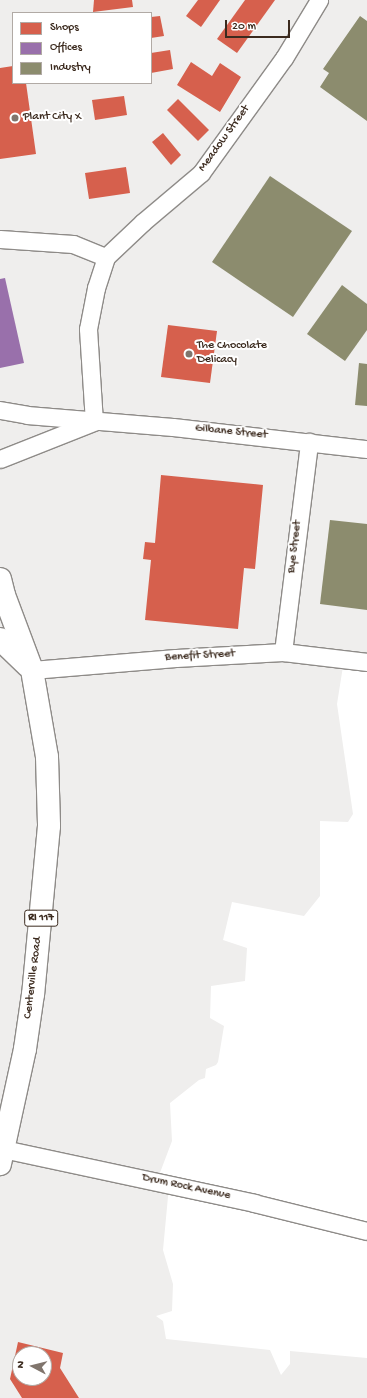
<!DOCTYPE html>
<style>
body{margin:0}
#map{position:relative;width:367px;height:1398px;overflow:hidden;background:#fff;font-family:"Gochi Hand",sans-serif}
div>[style]{position:absolute}
.built>*{inset:0;background:#efeeed}
.shops>*{inset:0;background:#d6604d}
.offices>*{inset:0;background:#9970ab}
.industry>*{inset:0;background:#8c8c6e}
.roads{filter:drop-shadow(1px 0 #8e8b88) drop-shadow(-1px 0 #8e8b88) drop-shadow(0 1px #8e8b88) drop-shadow(0 -1px #8e8b88)}
.street>*{height:17px;margin:-8.5px;padding:0 8.5px;transform-origin:8.5px;border-radius:8.5px;background:#fff}
.primary>*{height:22px;margin:-11px;padding:0 11px;transform-origin:11px;border-radius:11px;background:#fff}
.dots>*{width:11px;height:11px;translate:-50% -50%;box-sizing:border-box;border:2px solid #fff;border-radius:50%}
span{translate:-50% -50%;white-space:nowrap;text-align:center;line-height:1.15;-webkit-text-stroke:4px #fff;paint-order:stroke}
.shield-label span{padding:1px 3px;background:#fff;border:1px solid;border-radius:3px;-webkit-text-stroke-width:0}
.shield-label{font-size:11px;color:#3b2a1e;font-weight:700}
.poi-label{font-size:12px;color:#3b2a1e}
.left{translate:0 -50%;text-align:left}
.street-label{font-size:12px;color:#3b2a1e}
.legend{position:absolute;left:12px;top:12px;width:140px;height:72px;box-sizing:border-box;background:#fff;border:1px solid #b1aaa5;margin:0;padding:5px 7px;list-style:none;font-size:12px;color:#3b2a1e}
.legend li{display:flex;align-items:center;gap:8px;height:20px}
.legend b{width:20px;border:1px solid #b1aaa5}
.north{position:absolute;left:12px;top:1346px;width:40px;height:40px;box-sizing:border-box;background:#fff;border:1px solid #b1aaa5;border-radius:50%;rotate:277deg;font-size:11px;font-weight:700;line-height:16px;text-align:center;color:#3b2a1e}
.north::after{content:'';display:block;margin:auto;width:14px;height:18px;background:#80756d;clip-path:polygon(50% 0,100% 100%,50% 72%,0 100%)}
.scale{position:absolute;left:225px;top:20px;width:65px;height:18px;box-sizing:border-box;border:2px solid #3b2a1e;border-top:0;padding-left:5px;font-size:12px;line-height:14px;white-space:nowrap;color:#3b2a1e;-webkit-text-stroke:3px #fff;paint-order:stroke}
</style>
<div id="map">
<div class="built">
<div style="clip-path:polygon(evenodd,0 0,367px 0,367px 662px,344px 660px,337px 704px,353px 814px,348px 822px,320px 821px,320px 896px,304px 916px,232px 902px,223px 940px,247px 948px,245px 981px,211px 986px,210px 1018px,224px 1026px,218px 1062px,216px 1065px,206px 1069px,205px 1078px,199px 1080px,170px 1103px,172px 1141px,158px 1178px,169px 1186px,163px 1250px,173px 1284px,172px 1311px,156px 1316px,163px 1321px,166px 1339px,270px 1350px,281px 1375px,290px 1364px,290px 1351px,367px 1358px,367px 1398px,0 1398px,0 0,13px 13px,151px 13px,151px 83px,13px 83px,13px 13px,0 0,20px 1354px,44px 1354px,44px 1378px,20px 1378px,20px 1354px)"></div>
</div>
<div class="shops">
<div style="clip-path:polygon(94px 0,132px 0,133px 7px,93px 12px)"></div>
<div style="clip-path:polygon(198px 0,220px 0,201px 27px,186px 16px)"></div>
<div style="clip-path:polygon(245px 0,275px 0,237px 53px,217px 39px)"></div>
<div style="clip-path:polygon(160px 16px,164px 36px,151px 38px,151px 17px)"></div>
<div style="clip-path:polygon(170px 50px,173px 69px,151px 73px,151px 53px)"></div>
<div style="clip-path:polygon(191px 62px,212px 76px,220px 63px,241px 77px,220px 112px,177px 85px)"></div>
<div style="clip-path:polygon(13px 66px,13px 83px,26px 83px,36px 154px,0 159px,0 68px)"></div>
<div style="clip-path:polygon(124px 96px,127px 115px,95px 120px,92px 100px)"></div>
<div style="clip-path:polygon(178px 99px,209px 130px,198px 141px,167px 110px)"></div>
<div style="clip-path:polygon(163px 133px,181px 155px,171px 165px,152px 142px)"></div>
<div style="clip-path:polygon(126px 167px,130px 193px,89px 199px,85px 173px)"></div>
<div style="clip-path:polygon(168px 325px,217px 331px,210px 383px,161px 377px)"></div>
<div style="clip-path:polygon(161px 475px,263px 485px,255px 569px,244px 568px,238px 629px,145px 620px,151px 560px,143px 559px,145px 542px,155px 543px)"></div>
<div style="clip-path:polygon(evenodd,18px 1342px,63px 1353px,60px 1368px,79px 1398px,22px 1398px,10px 1379px,18px 1342px,20px 1354px,44px 1354px,44px 1378px,20px 1378px,20px 1354px)"></div>
</div>
<div class="offices">
<div style="clip-path:polygon(5px 278px,24px 363px,0 368px,0 279px)"></div>
</div>
<div class="industry">
<div style="clip-path:polygon(360px 16px,367px 21px,367px 121px,320px 87px,329px 73px,323px 69px)"></div>
<div style="clip-path:polygon(270px 176px,352px 231px,293px 317px,212px 262px)"></div>
<div style="clip-path:polygon(342px 285px,367px 304px,367px 330px,345px 361px,307px 334px)"></div>
<div style="clip-path:polygon(359px 363px,367px 364px,367px 406px,355px 405px)"></div>
<div style="clip-path:polygon(330px 520px,367px 524px,367px 610px,320px 604px)"></div>
</div>
<div class="roads">
<div class="street">
<div style="left:0;top:239px;width:73px;rotate:3.9deg"></div>
<div style="left:73px;top:244px;width:35px;rotate:22deg"></div>
<div style="left:0;top:410px;width:27px;rotate:10deg"></div>
<div style="left:27px;top:415px;width:146px;rotate:4.7deg"></div>
<div style="left:173px;top:427px;width:195px;rotate:6.5deg"></div>
<div style="left:94px;top:422px;width:93px;rotate:-93.7deg"></div>
<div style="left:88px;top:329px;width:42px;rotate:-79deg"></div>
<div style="left:96px;top:288px;width:33px;rotate:-72deg"></div>
<div style="left:106px;top:257px;width:51px;rotate:-43.4deg"></div>
<div style="left:143px;top:222px;width:76px;rotate:-40.2deg"></div>
<div style="left:201px;top:173px;width:142px;rotate:-54.2deg"></div>
<div style="left:284px;top:58px;width:68px;rotate:-58.9deg"></div>
<div style="left:0;top:459px;width:98px;rotate:-21.6deg"></div>
<div style="left:283px;top:652px;width:212px;rotate:-82.9deg"></div>
<div style="left:32px;top:670px;width:144px;rotate:-4.8deg"></div>
<div style="left:176px;top:658px;width:107px;rotate:-3.2deg"></div>
<div style="left:283px;top:652px;width:85px;rotate:6.8deg"></div>
<div style="left:3px;top:1149px;width:257px;rotate:12.1deg"></div>
<div style="left:254px;top:1203px;width:116px;rotate:13.9deg"></div>
</div>
<div class="primary">
<div style="left:0;top:579px;width:16px;rotate:76deg"></div>
<div style="left:4px;top:595px;width:80px;rotate:69.5deg"></div>
<div style="left:32px;top:670px;width:88px;rotate:80.2deg"></div>
<div style="left:47px;top:757px;width:69px;rotate:88.3deg"></div>
<div style="left:49px;top:826px;width:169px;rotate:95.4deg"></div>
<div style="left:33px;top:994px;width:56px;rotate:98.3deg"></div>
<div style="left:25px;top:1049px;width:118px;rotate:102.3deg"></div>
<div style="left:0;top:639px;width:39px;rotate:44deg"></div>
</div>
</div>
<div class="dots">
<div style="left:15px;top:118px;background:#80756d"></div>
<div style="left:189px;top:354px;background:#80756d"></div>
</div>
<div class="shield-label">
<span style="left:41px;top:918px">RI 117</span>
</div>
<div class="poi-label">
<span class="left" style="left:23px;top:118px">Plant City X</span>
<span class="left" style="left:197px;top:354px">The Chocolate<br>Delicacy</span>
</div>
<div class="street-label">
<span style="left:225px;top:139px;rotate:-54deg">Meadow Street</span>
<span style="left:231px;top:433px;rotate:6deg">Gilbane Street</span>
<span style="left:296px;top:547px;rotate:-83deg">Bye Street</span>
<span style="left:200px;top:657px;rotate:-3deg">Benefit Street</span>
<span style="left:34px;top:978px;rotate:-83deg">Centerville Road</span>
<span style="left:186px;top:1188px;rotate:12deg">Drum Rock Avenue</span>
</div>
<ul class="legend">
<li><b style="height:11px;background:#d6604d"></b>Shops</li>
<li><b style="height:11px;background:#9970ab"></b>Offices</li>
<li><b style="height:11px;background:#8c8c6e"></b>Industry</li>
</ul>
<div class="north">N</div>
<div class="scale">20 m</div>
</div>
